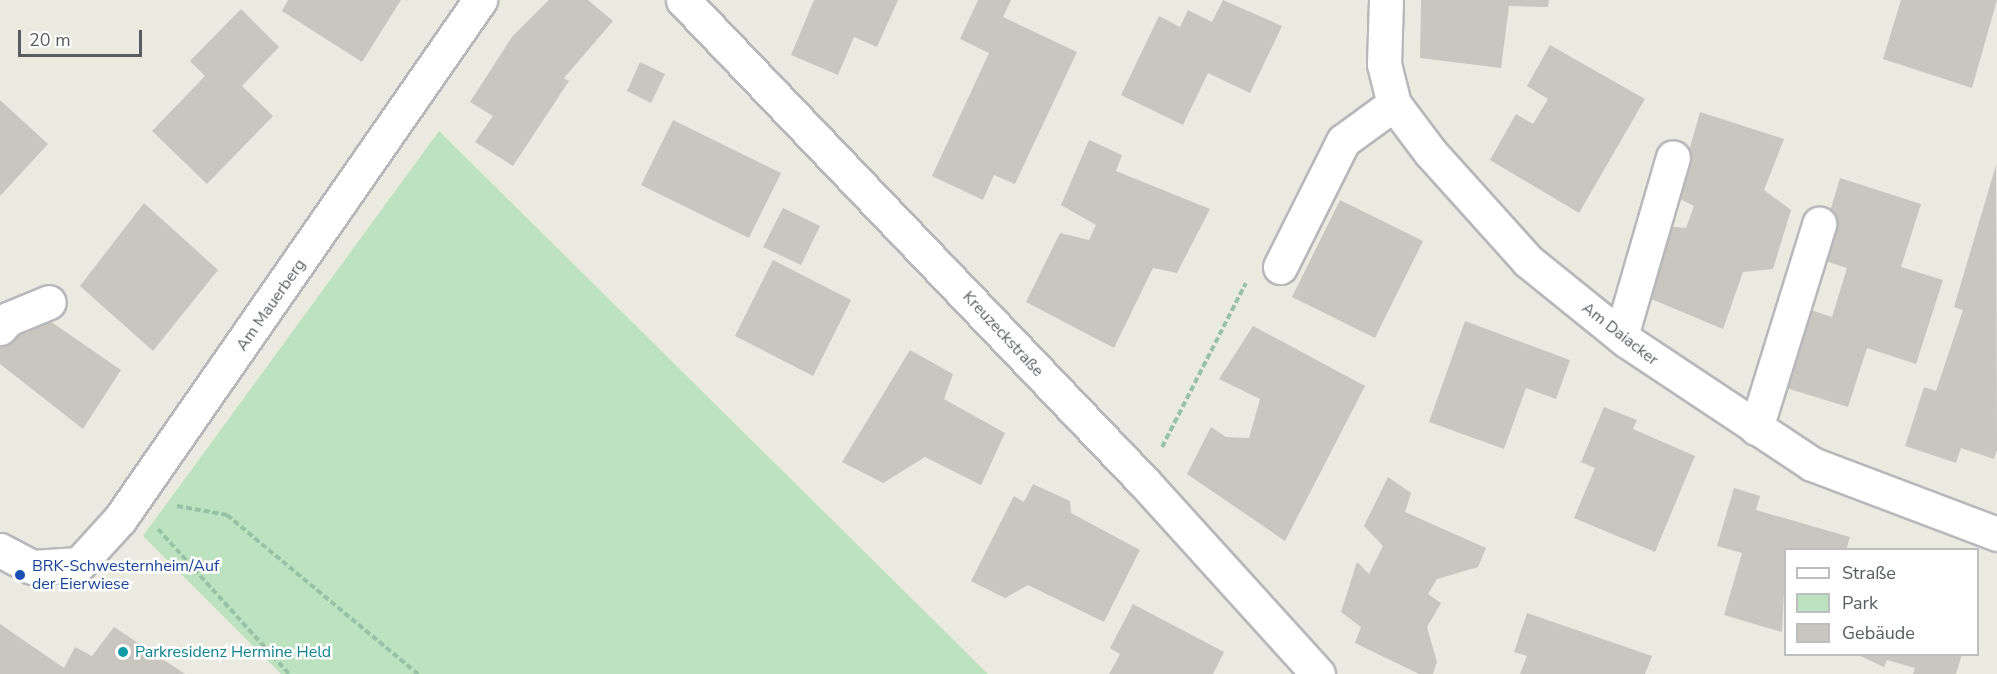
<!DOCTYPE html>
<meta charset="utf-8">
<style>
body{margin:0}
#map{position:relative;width:1997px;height:674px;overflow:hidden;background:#ebeae0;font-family:"Nunito Sans",sans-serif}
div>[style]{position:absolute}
.green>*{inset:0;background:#bde2c0}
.building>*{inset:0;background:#c8c6bf}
.path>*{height:4px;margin-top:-2px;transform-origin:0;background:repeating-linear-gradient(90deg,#97c2a7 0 6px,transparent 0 9px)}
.roads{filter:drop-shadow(2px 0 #b6b8bc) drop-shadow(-2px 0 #b6b8bc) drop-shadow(0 2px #b6b8bc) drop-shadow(0 -2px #b6b8bc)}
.minor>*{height:33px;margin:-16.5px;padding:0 16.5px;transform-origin:16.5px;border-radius:16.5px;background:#fff}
.dots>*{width:16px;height:16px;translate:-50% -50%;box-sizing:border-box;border:3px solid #fff;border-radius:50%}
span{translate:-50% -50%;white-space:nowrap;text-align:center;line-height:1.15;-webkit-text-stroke:5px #fff;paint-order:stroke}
.street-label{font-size:16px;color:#595c60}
.transit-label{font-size:16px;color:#164399}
.left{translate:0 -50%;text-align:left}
.culture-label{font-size:16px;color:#0d838f}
.legend{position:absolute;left:1784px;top:548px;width:195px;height:108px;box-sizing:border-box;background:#fff;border:2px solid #bdbebf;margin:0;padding:8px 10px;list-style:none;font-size:18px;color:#595c60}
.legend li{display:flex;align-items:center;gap:12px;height:30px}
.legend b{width:30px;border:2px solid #bdbebf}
.scale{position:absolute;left:18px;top:30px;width:124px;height:27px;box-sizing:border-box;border:3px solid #595c60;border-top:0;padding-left:8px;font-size:18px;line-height:21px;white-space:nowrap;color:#595c60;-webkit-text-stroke:4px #fff;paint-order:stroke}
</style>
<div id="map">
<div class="green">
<div style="clip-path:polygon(439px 131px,988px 674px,281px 674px,143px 536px)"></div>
</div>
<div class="building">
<div style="clip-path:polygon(288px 0,401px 0,362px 62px,282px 11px)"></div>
<div style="clip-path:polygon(549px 0,588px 0,613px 21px,564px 78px,569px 81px,513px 166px,475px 142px,493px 116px,470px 102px,512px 37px)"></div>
<div style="clip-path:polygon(814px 0,898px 0,877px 47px,854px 37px,838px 75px,791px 55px)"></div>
<div style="clip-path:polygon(978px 0,1011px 0,1003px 17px,1077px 52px,1015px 184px,994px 175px,983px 200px,932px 176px,989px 53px,960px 39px)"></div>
<div style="clip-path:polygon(1223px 0,1282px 26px,1250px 93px,1208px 73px,1183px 125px,1121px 95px,1159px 16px,1180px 27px,1188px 10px,1212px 22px)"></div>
<div style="clip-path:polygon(1421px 0,1549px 0,1548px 7px,1509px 6px,1501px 68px,1420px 58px)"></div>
<div style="clip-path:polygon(1901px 0,1997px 0,1972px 88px,1883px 59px)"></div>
<div style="clip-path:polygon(241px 9px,279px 47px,242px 86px,273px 116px,207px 184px,152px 131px,205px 76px,190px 61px)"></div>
<div style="clip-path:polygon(1550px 45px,1645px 99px,1579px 213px,1490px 160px,1516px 114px,1533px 124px,1548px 99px,1527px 86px)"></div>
<div style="clip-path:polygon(640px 62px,665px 74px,651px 103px,627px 91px)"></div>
<div style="clip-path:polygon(0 100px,48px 144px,0 196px)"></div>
<div style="clip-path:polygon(1700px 112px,1784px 139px,1764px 190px,1791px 210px,1773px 269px,1743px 272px,1723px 329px,1644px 296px,1665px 226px,1686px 228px,1694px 206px,1676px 197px)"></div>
<div style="clip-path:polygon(673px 120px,781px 173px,749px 238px,641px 185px)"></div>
<div style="clip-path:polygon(1089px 140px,1122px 155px,1116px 171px,1210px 209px,1177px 273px,1153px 268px,1114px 348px,1026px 302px,1060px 233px,1089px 240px,1096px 225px,1061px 205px)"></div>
<div style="clip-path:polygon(1996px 165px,1997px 450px,1994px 459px,1961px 448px,1956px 463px,1905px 446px,1924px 387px,1936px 391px,1963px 310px,1954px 307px)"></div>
<div style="clip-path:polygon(1840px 178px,1921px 204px,1901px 267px,1943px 280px,1916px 364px,1867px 348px,1848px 407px,1783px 387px,1808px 309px,1832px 317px,1847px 268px,1816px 258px)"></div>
<div style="clip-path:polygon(1340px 200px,1423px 241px,1375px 338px,1292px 297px)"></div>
<div style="clip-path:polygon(144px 203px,218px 270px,153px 351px,80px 286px)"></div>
<div style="clip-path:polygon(783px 208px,820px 226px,801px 265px,763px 247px)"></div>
<div style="clip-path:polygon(773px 260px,851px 300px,813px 376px,735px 336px)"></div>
<div style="clip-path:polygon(44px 317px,121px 370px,83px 429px,0 364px,0 336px,11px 322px,28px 333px)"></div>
<div style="clip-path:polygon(1465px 321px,1570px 360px,1556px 399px,1526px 388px,1504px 449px,1429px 422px)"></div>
<div style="clip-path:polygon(1253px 326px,1365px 386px,1285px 541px,1187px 474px,1211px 427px,1226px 437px,1249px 438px,1260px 399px,1219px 379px)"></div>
<div style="clip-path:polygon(910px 350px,953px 374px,944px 399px,1005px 433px,981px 485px,925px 457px,883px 483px,842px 462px)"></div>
<div style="clip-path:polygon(1604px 407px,1637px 420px,1633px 429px,1695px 456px,1655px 552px,1574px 518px,1595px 468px,1581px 462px)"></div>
<div style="clip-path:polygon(1388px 477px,1411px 493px,1405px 512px,1486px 548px,1478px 567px,1437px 579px,1428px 594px,1441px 603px,1427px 627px,1437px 662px,1433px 674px,1419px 674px,1355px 643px,1361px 627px,1341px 612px,1357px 562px,1369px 574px,1383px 546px,1364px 526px)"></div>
<div style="clip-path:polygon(1033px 484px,1070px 501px,1071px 513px,1140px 550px,1104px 622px,1028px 585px,1005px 598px,971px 581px,1014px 496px,1024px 502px)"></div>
<div style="clip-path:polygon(1734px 488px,1760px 496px,1756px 510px,1850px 537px,1846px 550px,1786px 550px,1782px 632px,1724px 615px,1742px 553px,1717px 546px)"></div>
<div style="clip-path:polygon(1133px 604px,1224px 652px,1213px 674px,1109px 674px,1120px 654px,1110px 648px)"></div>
<div style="clip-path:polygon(1527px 613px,1652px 656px,1645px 674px,1520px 674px,1527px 656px,1514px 652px)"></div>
<div style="clip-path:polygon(0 624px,64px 668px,75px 647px,92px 656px,114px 627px,185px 674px,0 674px)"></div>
<div style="clip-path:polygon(1856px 654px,1962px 654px,1956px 674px,1913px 674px,1915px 668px,1887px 660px,1884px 667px)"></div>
</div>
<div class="path">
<div style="left:1162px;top:447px;width:184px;rotate:-62.9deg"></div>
<div style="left:177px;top:506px;width:51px;rotate:10.2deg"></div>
<div style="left:227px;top:515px;width:249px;rotate:39.8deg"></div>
<div style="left:158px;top:529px;width:195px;rotate:47.9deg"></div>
</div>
<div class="roads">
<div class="minor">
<div style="left:683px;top:0;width:667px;rotate:46.28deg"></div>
<div style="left:1144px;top:482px;width:259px;rotate:47.8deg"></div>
<div style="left:1386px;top:0;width:64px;rotate:91.8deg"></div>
<div style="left:1384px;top:64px;width:41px;rotate:76deg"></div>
<div style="left:1394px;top:104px;width:60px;rotate:53.1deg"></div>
<div style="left:1430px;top:152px;width:147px;rotate:48deg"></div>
<div style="left:1528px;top:261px;width:127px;rotate:38.9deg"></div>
<div style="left:1627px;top:341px;width:222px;rotate:33.6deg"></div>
<div style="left:1812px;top:464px;width:198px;rotate:20.7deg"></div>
<div style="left:1280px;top:267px;width:141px;rotate:-63.4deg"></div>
<div style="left:1343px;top:141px;width:63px;rotate:-36deg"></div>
<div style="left:0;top:328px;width:12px;rotate:-48deg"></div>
<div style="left:8px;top:319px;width:44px;rotate:-22.5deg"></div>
<div style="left:1621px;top:336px;width:186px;rotate:-73.8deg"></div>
<div style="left:1756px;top:428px;width:214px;rotate:-72.8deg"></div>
<div style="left:0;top:550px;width:36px;rotate:28deg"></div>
<div style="left:32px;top:567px;width:47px;rotate:-3.7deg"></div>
<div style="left:79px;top:564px;width:61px;rotate:-47.7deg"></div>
<div style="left:120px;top:519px;width:632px;rotate:-55.25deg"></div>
</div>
</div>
<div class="dots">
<div style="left:20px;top:575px;background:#1a4fb4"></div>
<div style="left:123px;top:652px;background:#0f9aa8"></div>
</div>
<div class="street-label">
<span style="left:271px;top:305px;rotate:-55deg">Am Mauerberg</span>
<span style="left:1003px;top:334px;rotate:47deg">Kreuzeckstraße</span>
<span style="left:1620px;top:334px;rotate:38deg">Am Daiacker</span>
</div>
<div class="transit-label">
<span class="left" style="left:32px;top:575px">BRK-Schwesternheim/Auf<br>der Eierwiese</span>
</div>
<div class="culture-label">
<span class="left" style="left:135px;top:652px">Parkresidenz Hermine Held</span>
</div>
<ul class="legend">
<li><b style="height:8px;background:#fff"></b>Straße</li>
<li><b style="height:16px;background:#bde2c0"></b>Park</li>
<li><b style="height:16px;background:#c8c6bf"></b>Gebäude</li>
</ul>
<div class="scale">20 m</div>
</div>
